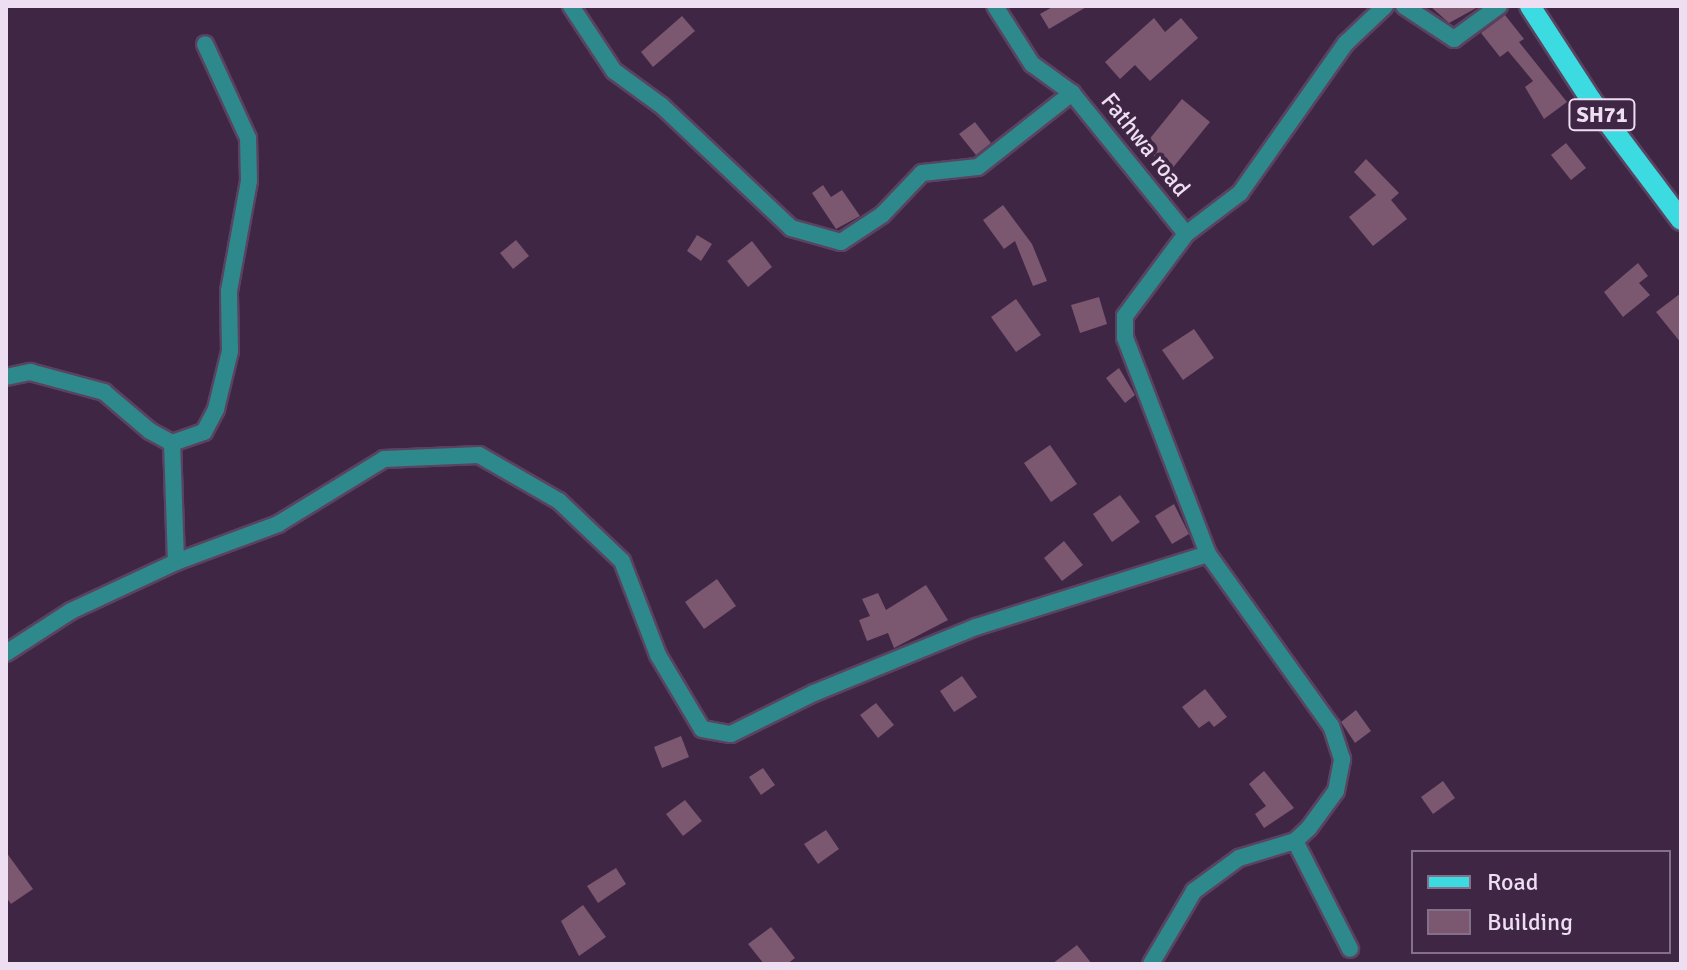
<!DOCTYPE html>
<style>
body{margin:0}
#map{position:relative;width:1687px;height:970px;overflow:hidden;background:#3e2644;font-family:Signika,sans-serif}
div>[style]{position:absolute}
.building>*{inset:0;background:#7c5770}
.roads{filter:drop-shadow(2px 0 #5a4360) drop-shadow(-2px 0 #5a4360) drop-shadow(0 2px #5a4360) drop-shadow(0 -2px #5a4360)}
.street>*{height:16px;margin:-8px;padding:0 8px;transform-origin:8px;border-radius:8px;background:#2e898d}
.primary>*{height:20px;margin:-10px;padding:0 10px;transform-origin:10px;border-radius:10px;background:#3bdbe1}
span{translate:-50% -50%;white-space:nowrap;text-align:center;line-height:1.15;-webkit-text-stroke:8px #3e2644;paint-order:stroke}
.shield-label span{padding:2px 6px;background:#3e2644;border:2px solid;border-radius:6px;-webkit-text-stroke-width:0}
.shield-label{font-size:22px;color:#eddef1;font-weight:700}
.street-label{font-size:24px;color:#eddef1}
.frame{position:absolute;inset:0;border:8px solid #eddef1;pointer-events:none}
.legend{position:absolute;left:1411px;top:850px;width:260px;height:104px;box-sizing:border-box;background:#3e2644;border:2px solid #847089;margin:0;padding:10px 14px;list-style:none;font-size:24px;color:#eddef1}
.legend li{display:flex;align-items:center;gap:16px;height:40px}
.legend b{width:40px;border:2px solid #847089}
</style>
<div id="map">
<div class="building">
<div style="clip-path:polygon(1054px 6px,1088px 6px,1049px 29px,1040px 14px)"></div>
<div style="clip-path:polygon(1430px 6px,1480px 6px,1449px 23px)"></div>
<div style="clip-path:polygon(1505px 15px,1524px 39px,1519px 42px,1567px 102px,1544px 119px,1525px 87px,1533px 81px,1508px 51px,1500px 57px,1481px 33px)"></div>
<div style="clip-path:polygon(682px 16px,695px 31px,653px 67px,641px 52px)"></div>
<div style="clip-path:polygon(1154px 18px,1165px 32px,1181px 18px,1198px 38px,1150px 81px,1135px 65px,1120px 79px,1105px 62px)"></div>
<div style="clip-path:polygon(1182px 99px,1210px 122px,1171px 170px,1143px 147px)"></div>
<div style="clip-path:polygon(975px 122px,991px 143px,976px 155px,959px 134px)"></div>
<div style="clip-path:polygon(1566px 143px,1586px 168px,1571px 180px,1551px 155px)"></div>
<div style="clip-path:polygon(1366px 159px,1399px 193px,1391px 200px,1407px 219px,1373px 246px,1349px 217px,1376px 195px,1354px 172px)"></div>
<div style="clip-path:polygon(823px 185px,831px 197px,842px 190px,860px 216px,836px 229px,812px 193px)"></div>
<div style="clip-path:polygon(1003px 205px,1032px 244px,1047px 281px,1033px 286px,1015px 241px,1004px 249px,983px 220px)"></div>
<div style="clip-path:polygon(697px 235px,712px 244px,701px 261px,687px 251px)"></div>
<div style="clip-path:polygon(516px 240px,529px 256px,513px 269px,500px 253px)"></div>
<div style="clip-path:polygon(752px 241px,772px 267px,748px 287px,727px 261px)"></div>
<div style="clip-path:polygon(1638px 263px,1648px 276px,1639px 283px,1650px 295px,1623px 317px,1604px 292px)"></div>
<div style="clip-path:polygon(1681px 293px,1681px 343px,1656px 312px)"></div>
<div style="clip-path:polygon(1099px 297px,1107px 324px,1080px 333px,1071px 305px)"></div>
<div style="clip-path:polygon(1016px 299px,1041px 335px,1016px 352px,991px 317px)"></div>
<div style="clip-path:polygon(1194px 329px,1214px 358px,1183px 380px,1162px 350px)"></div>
<div style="clip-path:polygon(1119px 368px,1135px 395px,1125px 403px,1106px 378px)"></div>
<div style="clip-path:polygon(1050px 445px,1077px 484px,1051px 502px,1024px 463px)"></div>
<div style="clip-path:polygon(1120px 495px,1140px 522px,1112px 542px,1093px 514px)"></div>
<div style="clip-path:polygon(1174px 504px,1189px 534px,1172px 544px,1155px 516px)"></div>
<div style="clip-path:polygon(1064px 541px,1083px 565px,1062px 581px,1044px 558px)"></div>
<div style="clip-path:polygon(717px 579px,736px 606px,704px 629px,685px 602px)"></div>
<div style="clip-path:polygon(926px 585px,948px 620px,894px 648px,888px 633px,867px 641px,859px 620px,870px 616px,862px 599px,878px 593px,886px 610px)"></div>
<div style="clip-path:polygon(962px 676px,977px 697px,954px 712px,940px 691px)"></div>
<div style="clip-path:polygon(1205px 689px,1227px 717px,1214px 727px,1209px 721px,1199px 728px,1182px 707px)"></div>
<div style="clip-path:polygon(876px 703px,894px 725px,878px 738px,860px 715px)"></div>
<div style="clip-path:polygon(1356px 710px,1371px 731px,1355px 743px,1341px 722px)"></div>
<div style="clip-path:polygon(681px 736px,689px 757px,662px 768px,654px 747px)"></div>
<div style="clip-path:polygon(763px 768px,775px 785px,761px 795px,749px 777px)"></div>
<div style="clip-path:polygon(1264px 771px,1294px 808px,1264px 828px,1255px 814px,1266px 806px,1249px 784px)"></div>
<div style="clip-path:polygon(1443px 781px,1455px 798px,1433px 814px,1421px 797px)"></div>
<div style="clip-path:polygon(685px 800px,702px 821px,683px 836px,666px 814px)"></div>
<div style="clip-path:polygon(826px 830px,839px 849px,818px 864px,804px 844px)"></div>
<div style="clip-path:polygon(6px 852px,33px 889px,11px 904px,6px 897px)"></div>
<div style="clip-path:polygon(616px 868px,626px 884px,598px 903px,587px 886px)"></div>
<div style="clip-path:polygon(583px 905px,606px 937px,579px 956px,561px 921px)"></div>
<div style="clip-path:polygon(771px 927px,795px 958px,787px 964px,764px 964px,748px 944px)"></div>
<div style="clip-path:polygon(1077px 945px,1092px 964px,1052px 964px)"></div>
</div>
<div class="roads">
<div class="street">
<div style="left:571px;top:6px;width:78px;rotate:56.5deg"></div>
<div style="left:614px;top:71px;width:59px;rotate:36.1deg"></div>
<div style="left:662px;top:106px;width:178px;rotate:43.4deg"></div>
<div style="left:791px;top:228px;width:52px;rotate:15.6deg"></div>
<div style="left:841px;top:242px;width:49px;rotate:-33.4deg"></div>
<div style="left:882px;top:215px;width:58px;rotate:-46.4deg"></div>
<div style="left:922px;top:173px;width:56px;rotate:-6.1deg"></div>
<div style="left:978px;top:167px;width:120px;rotate:-38.2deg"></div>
<div style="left:1072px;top:93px;width:181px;rotate:51deg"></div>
<div style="left:1186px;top:234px;width:68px;rotate:-37.2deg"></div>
<div style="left:1240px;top:193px;width:184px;rotate:-54.8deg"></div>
<div style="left:1346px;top:43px;width:54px;rotate:-43.5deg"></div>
<div style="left:995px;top:6px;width:69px;rotate:57.5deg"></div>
<div style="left:1032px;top:64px;width:49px;rotate:35.9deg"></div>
<div style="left:1404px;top:6px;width:60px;rotate:33.4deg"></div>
<div style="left:1454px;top:39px;width:56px;rotate:-36.3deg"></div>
<div style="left:6px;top:377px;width:25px;rotate:-12deg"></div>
<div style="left:30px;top:372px;width:77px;rotate:15.1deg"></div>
<div style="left:104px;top:392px;width:60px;rotate:40.3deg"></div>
<div style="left:150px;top:431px;width:25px;rotate:29deg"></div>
<div style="left:172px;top:443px;width:34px;rotate:-19deg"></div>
<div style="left:204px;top:432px;width:26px;rotate:-62deg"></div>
<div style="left:216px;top:409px;width:60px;rotate:-76.4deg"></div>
<div style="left:230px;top:351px;width:60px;rotate:-91deg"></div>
<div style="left:229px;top:291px;width:112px;rotate:-79.7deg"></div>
<div style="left:249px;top:181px;width:43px;rotate:-91.3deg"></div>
<div style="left:248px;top:138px;width:103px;rotate:-114.6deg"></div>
<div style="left:176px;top:562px;width:109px;rotate:-20.4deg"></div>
<div style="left:278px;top:524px;width:124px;rotate:-31.5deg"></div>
<div style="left:384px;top:459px;width:95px;rotate:-2.4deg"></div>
<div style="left:479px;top:455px;width:92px;rotate:29.9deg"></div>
<div style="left:559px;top:501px;width:87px;rotate:43.6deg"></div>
<div style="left:622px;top:561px;width:101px;rotate:69deg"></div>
<div style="left:658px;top:655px;width:86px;rotate:59.3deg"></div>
<div style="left:702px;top:729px;width:29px;rotate:10deg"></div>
<div style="left:731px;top:734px;width:93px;rotate:-26.3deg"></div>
<div style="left:814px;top:693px;width:175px;rotate:-22.2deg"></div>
<div style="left:976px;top:627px;width:243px;rotate:-17.5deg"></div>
<div style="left:6px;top:653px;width:77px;rotate:-32.9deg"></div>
<div style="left:71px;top:611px;width:116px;rotate:-25deg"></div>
<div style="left:176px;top:562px;width:119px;rotate:-91.9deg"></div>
<div style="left:1295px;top:841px;width:121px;rotate:63deg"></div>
<div style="left:1151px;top:964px;width:85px;rotate:-59.5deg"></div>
<div style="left:1194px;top:891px;width:56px;rotate:-36.3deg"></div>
<div style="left:1239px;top:858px;width:59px;rotate:-16.9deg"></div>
<div style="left:1295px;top:841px;width:19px;rotate:-43deg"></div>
<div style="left:1309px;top:828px;width:46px;rotate:-53.9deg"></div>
<div style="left:1336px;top:791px;width:33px;rotate:-79deg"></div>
<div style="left:1342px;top:759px;width:35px;rotate:-108deg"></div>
<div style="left:1331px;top:726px;width:211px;rotate:-125.6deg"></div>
<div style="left:1208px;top:554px;width:231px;rotate:-111deg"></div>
<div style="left:1125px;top:338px;width:22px;rotate:-90deg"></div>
<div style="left:1125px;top:316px;width:102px;rotate:-53.4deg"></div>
</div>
<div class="primary">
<div style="left:1530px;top:6px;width:112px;rotate:57deg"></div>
<div style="left:1591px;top:100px;width:150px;rotate:53.1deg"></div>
</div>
</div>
<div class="shield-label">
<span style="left:1602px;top:115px">SH71</span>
</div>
<div class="street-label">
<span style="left:1145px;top:145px;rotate:51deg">Fathwa road</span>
</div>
<div class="frame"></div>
<ul class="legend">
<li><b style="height:10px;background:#3bdbe1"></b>Road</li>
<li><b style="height:22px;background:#7c5770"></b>Building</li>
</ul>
</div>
